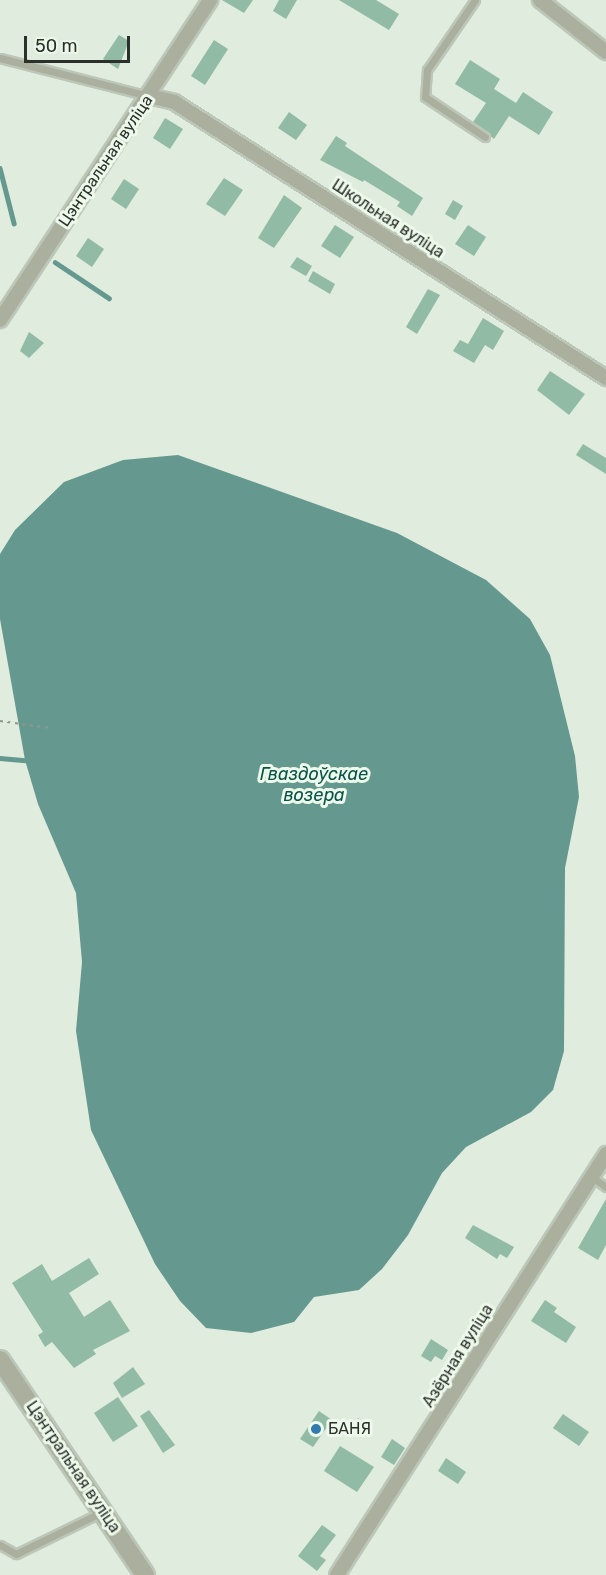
<!DOCTYPE html>
<meta charset="utf-8">
<style>
body{margin:0}
#map{position:relative;width:606px;height:1575px;overflow:hidden;background:#e0ecdd;font-family:Rubik,sans-serif}
div>[style]{position:absolute}
.water>*{inset:0;background:#65988e}
.stream>*{height:4.5px;margin:-2.25px;padding:0 2.25px;transform-origin:2.25px;border-radius:2.25px;background:#65988e}
.building>*{inset:0;background:#91bba4}
.path>*{height:2px;margin-top:-1px;transform-origin:0;background:repeating-linear-gradient(90deg,#8e978c 0 3px,transparent 0 7.5px)}
.roads{filter:drop-shadow(2px 0 #bcc6b9) drop-shadow(-2px 0 #bcc6b9) drop-shadow(0 2px #bcc6b9) drop-shadow(0 -2px #bcc6b9)}
.service>*{height:7px;margin:-3.5px;padding:0 3.5px;transform-origin:3.5px;border-radius:3.5px;background:#aaaf9e}
.minor>*{height:14px;margin:-7px;padding:0 7px;transform-origin:7px;border-radius:7px;background:#aaaf9e}
.tertiary>*{height:18px;margin:-9px;padding:0 9px;transform-origin:9px;border-radius:9px;background:#aaaf9e}
.dots>*{width:16px;height:16px;translate:-50% -50%;box-sizing:border-box;border:3px solid #edf9ea;border-radius:50%}
span{translate:-50% -50%;white-space:nowrap;text-align:center;line-height:1.15;-webkit-text-stroke:6px #edf9ea;paint-order:stroke}
.street-label{font-size:16px;color:#2c302b}
.poi-label{font-size:16px;color:#2c302b}
.left{translate:0 -50%;text-align:left}
.water-label{font-size:18px;color:#075349;font-style:italic}
.scale{position:absolute;left:24px;top:36px;width:106px;height:27px;box-sizing:border-box;border:3px solid #2c302b;border-top:0;padding-left:8px;font-size:18px;line-height:21px;white-space:nowrap;color:#2c302b;-webkit-text-stroke:4px #edf9ea;paint-order:stroke}
</style>
<div id="map">
<div class="water">
<div style="clip-path:polygon(178px 455px,397px 533px,486px 580px,530px 619px,550px 655px,575px 756px,579px 797px,565px 868px,564px 1051px,553px 1090px,531px 1112px,466px 1147px,442px 1173px,408px 1235px,382px 1269px,359px 1290px,314px 1297px,294px 1322px,251px 1333px,206px 1328px,180px 1301px,155px 1264px,91px 1130px,76px 1031px,82px 962px,76px 893px,38px 804px,25px 760px,0 619px,0 554px,15px 530px,64px 482px,123px 460px)"></div>
</div>
<div class="stream">
<div style="left:0;top:168px;width:57px;rotate:75.7deg"></div>
<div style="left:55px;top:262px;width:65px;rotate:33.7deg"></div>
<div style="left:0;top:758px;width:25px;rotate:5deg"></div>
</div>
<div class="building">
<div style="clip-path:polygon(222px 0,253px 0,244px 13px)"></div>
<div style="clip-path:polygon(279px 0,297px 0,286px 19px,273px 11px)"></div>
<div style="clip-path:polygon(339px 0,376px 0,399px 14px,389px 30px)"></div>
<div style="clip-path:polygon(119px 35px,129px 41px,118px 69px,103px 59px)"></div>
<div style="clip-path:polygon(214px 40px,228px 49px,205px 85px,191px 76px)"></div>
<div style="clip-path:polygon(470px 60px,500px 79px,494px 89px,516px 103px,523px 92px,553px 112px,539px 135px,509px 116px,494px 139px,473px 122px,486px 103px,455px 84px)"></div>
<div style="clip-path:polygon(289px 112px,307px 125px,296px 140px,278px 128px)"></div>
<div style="clip-path:polygon(165px 118px,183px 129px,170px 149px,153px 138px)"></div>
<div style="clip-path:polygon(336px 136px,347px 143px,345px 146px,423px 198px,412px 216px,397px 206px,400px 202px,364px 180px,363px 182px,320px 160px)"></div>
<div style="clip-path:polygon(224px 178px,243px 190px,225px 216px,206px 204px)"></div>
<div style="clip-path:polygon(124px 179px,139px 189px,126px 209px,111px 199px)"></div>
<div style="clip-path:polygon(284px 195px,302px 208px,274px 248px,258px 238px)"></div>
<div style="clip-path:polygon(453px 200px,463px 206px,455px 220px,445px 214px)"></div>
<div style="clip-path:polygon(335px 225px,354px 237px,340px 258px,321px 246px)"></div>
<div style="clip-path:polygon(468px 225px,486px 237px,474px 256px,455px 244px)"></div>
<div style="clip-path:polygon(88px 238px,104px 249px,92px 267px,76px 256px)"></div>
<div style="clip-path:polygon(297px 257px,312px 266px,306px 276px,290px 267px)"></div>
<div style="clip-path:polygon(313px 271px,335px 284px,330px 294px,308px 281px)"></div>
<div style="clip-path:polygon(428px 289px,440px 295px,417px 334px,406px 327px)"></div>
<div style="clip-path:polygon(483px 318px,504px 331px,493px 350px,485px 345px,474px 363px,453px 351px,460px 340px,468px 344px)"></div>
<div style="clip-path:polygon(29px 332px,44px 343px,29px 358px,20px 351px)"></div>
<div style="clip-path:polygon(550px 371px,585px 394px,569px 415px,537px 390px)"></div>
<div style="clip-path:polygon(583px 444px,606px 458px,606px 474px,576px 455px)"></div>
<div style="clip-path:polygon(606px 1199px,606px 1245px,598px 1260px,578px 1248px)"></div>
<div style="clip-path:polygon(473px 1225px,514px 1247px,507px 1258px,500px 1254px,497px 1259px,465px 1238px)"></div>
<div style="clip-path:polygon(89px 1258px,99px 1274px,69px 1293px,84px 1317px,110px 1300px,130px 1331px,93px 1350px,96px 1354px,74px 1368px,52px 1342px,45px 1347px,38px 1335px,43px 1332px,12px 1283px,42px 1264px,52px 1281px)"></div>
<div style="clip-path:polygon(545px 1300px,557px 1308px,554px 1312px,576px 1327px,566px 1343px,531px 1321px)"></div>
<div style="clip-path:polygon(431px 1339px,448px 1350px,442px 1360px,435px 1356px,431px 1362px,421px 1356px)"></div>
<div style="clip-path:polygon(133px 1367px,145px 1384px,122px 1398px,113px 1383px)"></div>
<div style="clip-path:polygon(118px 1397px,138px 1426px,113px 1442px,94px 1413px)"></div>
<div style="clip-path:polygon(149px 1410px,175px 1445px,163px 1453px,140px 1416px)"></div>
<div style="clip-path:polygon(319px 1411px,332px 1420px,313px 1447px,300px 1439px)"></div>
<div style="clip-path:polygon(563px 1414px,589px 1432px,579px 1446px,553px 1428px)"></div>
<div style="clip-path:polygon(358px 1418px,372px 1427px,366px 1436px,352px 1427px)"></div>
<div style="clip-path:polygon(392px 1439px,405px 1448px,394px 1465px,381px 1457px)"></div>
<div style="clip-path:polygon(340px 1446px,374px 1467px,357px 1492px,324px 1471px)"></div>
<div style="clip-path:polygon(446px 1458px,466px 1472px,458px 1484px,438px 1471px)"></div>
<div style="clip-path:polygon(322px 1525px,336px 1535px,320px 1556px,326px 1560px,317px 1571px,298px 1556px)"></div>
</div>
<div class="path">
<div style="left:0;top:721px;width:50px;rotate:8deg"></div>
</div>
<div class="roads">
<div class="service">
<div style="left:475px;top:0;width:85px;rotate:124.4deg"></div>
<div style="left:427px;top:70px;width:27px;rotate:94deg"></div>
<div style="left:425px;top:97px;width:72px;rotate:33.7deg"></div>
<div style="left:0;top:58px;width:154px;rotate:14.3deg"></div>
<div style="left:592px;top:1177px;width:17px;rotate:36deg"></div>
<div style="left:0;top:1545px;width:18px;rotate:29deg"></div>
<div style="left:16px;top:1554px;width:96px;rotate:-26deg"></div>
</div>
<div class="minor">
<div style="left:540px;top:0;width:84px;rotate:38.2deg"></div>
<div style="left:149px;top:96px;width:26px;rotate:13deg"></div>
<div style="left:174px;top:102px;width:513px;rotate:32.57deg"></div>
<div style="left:0;top:320px;width:383px;rotate:-56.7deg"></div>
<div style="left:337px;top:1575px;width:500px;rotate:-57.4deg"></div>
</div>
<div class="tertiary">
<div style="left:0;top:1360px;width:259px;rotate:56deg"></div>
</div>
</div>
<div class="dots">
<div style="left:316px;top:1429px;background:#3279ae"></div>
</div>
<div class="street-label">
<span style="left:106px;top:161px;rotate:-56deg">Цэнтральная вуліца</span>
<span style="left:388px;top:219px;rotate:33deg">Школьная вуліца</span>
<span style="left:458px;top:1356px;rotate:-58deg">Азёрная вуліца</span>
<span style="left:73px;top:1467px;rotate:56deg">Цэнтральная вуліца</span>
</div>
<div class="poi-label">
<span class="left" style="left:328px;top:1429px">БАНЯ</span>
</div>
<div class="water-label">
<span style="left:314px;top:785px">Гваздоўскае<br>возера</span>
</div>
<div class="scale">50 m</div>
</div>
